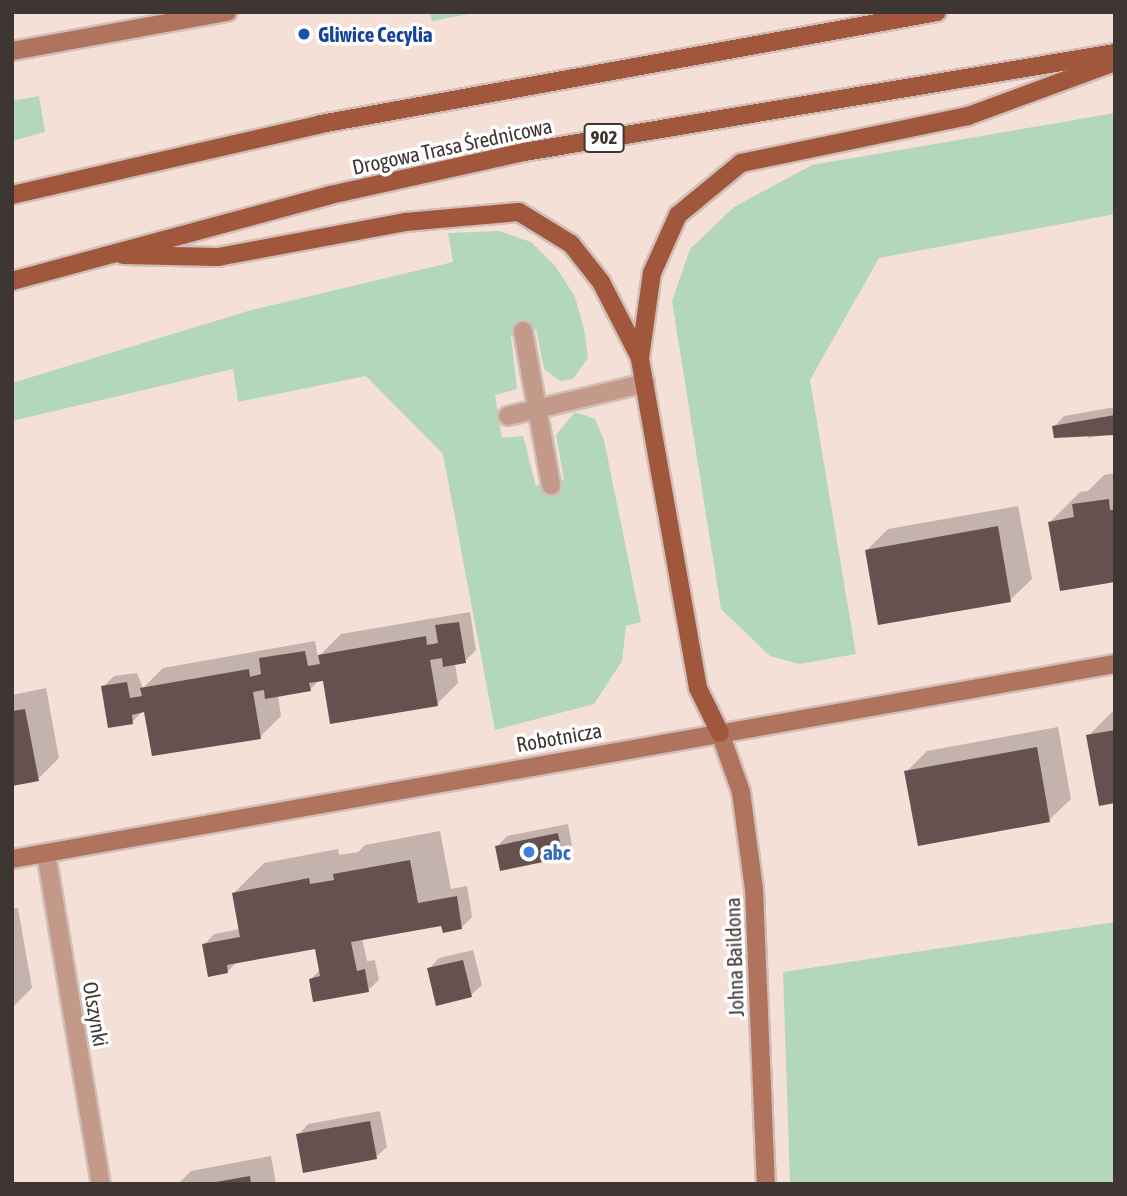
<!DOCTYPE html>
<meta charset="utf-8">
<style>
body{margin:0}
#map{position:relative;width:1127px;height:1196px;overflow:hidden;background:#f5e0d8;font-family:"Asap Condensed",sans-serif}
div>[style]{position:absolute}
.green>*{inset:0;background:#b3d7bb}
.shadow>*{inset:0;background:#0003}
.building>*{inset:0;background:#655250}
.roads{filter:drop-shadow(2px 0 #d0beb7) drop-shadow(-2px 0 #d0beb7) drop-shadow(0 2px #d0beb7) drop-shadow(0 -2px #d0beb7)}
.lane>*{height:18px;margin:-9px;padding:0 9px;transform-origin:9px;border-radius:9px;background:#c3998a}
.street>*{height:18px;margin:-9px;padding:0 9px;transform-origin:9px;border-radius:9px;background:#c3998a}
.secondary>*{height:18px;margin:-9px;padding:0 9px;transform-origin:9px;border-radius:9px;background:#b0735d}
.primary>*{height:18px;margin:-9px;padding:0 9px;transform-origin:9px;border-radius:9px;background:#a0573c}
.dots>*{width:19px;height:19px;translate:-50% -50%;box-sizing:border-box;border:4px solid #fff;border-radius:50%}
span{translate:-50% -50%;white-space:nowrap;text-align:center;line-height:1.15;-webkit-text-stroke:7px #fff;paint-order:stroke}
.shield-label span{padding:2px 5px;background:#fff;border:2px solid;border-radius:5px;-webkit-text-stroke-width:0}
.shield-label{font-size:19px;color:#3e3633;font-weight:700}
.transit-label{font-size:21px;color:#164399;font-weight:700}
.left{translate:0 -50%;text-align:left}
.street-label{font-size:21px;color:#3e3633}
.shop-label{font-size:21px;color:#366cbe;font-weight:700}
.frame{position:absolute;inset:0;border:14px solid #3e3633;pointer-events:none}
</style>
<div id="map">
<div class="green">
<div style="clip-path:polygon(430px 12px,480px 12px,432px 21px)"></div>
<div style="clip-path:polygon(39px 96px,45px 132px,12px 141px,12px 101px)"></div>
<div style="clip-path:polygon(1115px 113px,1115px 214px,879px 258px,810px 380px,856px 654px,799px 664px,770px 656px,721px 609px,672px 301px,690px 249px,734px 207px,812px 165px)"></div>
<div style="clip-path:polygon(499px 231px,531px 242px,556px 267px,575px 297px,584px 329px,588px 358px,573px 379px,560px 381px,544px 369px,536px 329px,511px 336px,517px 389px,495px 395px,502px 438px,523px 436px,536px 486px,564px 480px,556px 435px,575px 412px,595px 419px,604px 440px,641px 622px,626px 626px,622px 661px,594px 704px,495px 730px,443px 454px,366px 376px,238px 402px,233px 369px,12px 421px,12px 383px,248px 311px,453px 262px,448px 233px)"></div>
<div style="clip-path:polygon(1115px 922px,1115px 1184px,790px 1184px,783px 972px)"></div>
</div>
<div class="shadow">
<div style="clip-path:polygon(1115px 407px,1115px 433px,1088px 438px,1087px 431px,1054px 427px,1064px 416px)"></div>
<div style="clip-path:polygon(1115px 473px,1115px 580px,1050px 522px,1080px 492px,1088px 491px,1104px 475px)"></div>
<div style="clip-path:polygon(1018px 506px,1032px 579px,1010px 600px,867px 550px,888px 529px)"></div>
<div style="clip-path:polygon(470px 612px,476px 650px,465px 661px,455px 663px,458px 683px,437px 704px,320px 679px,310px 690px,278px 695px,281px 716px,260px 737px,145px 709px,132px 722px,103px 687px,114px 676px,137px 673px,143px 688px,163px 668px,315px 641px,318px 657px,341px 634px)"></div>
<div style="clip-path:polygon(46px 688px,59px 758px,38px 779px,12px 784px,12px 695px)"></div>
<div style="clip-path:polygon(1115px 709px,1115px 801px,1088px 736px)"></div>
<div style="clip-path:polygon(1058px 727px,1071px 799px,1049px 820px,906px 772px,927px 751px)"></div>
<div style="clip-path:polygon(568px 824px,572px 846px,562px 856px,497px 847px,507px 836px)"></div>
<div style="clip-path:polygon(440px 831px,451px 889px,467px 886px,472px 917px,461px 928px,443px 924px,362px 938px,367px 961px,375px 960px,379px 980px,368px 990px,311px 979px,321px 969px,321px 946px,238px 961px,227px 972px,204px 945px,214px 934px,240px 929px,234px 893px,264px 863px,338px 849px,339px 855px,358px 852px,365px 845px)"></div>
<div style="clip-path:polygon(18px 908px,32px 988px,12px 1008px,12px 909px)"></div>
<div style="clip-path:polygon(473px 950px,482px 985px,471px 995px,429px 969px,439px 958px)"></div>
<div style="clip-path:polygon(380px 1111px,387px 1147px,376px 1157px,298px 1135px,308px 1124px)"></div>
<div style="clip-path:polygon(271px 1156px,276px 1184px,178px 1184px,191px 1171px)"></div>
</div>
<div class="building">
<div style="clip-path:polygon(1115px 415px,1115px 435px,1054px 438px,1052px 426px)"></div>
<div style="clip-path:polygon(1109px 499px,1110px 510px,1115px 510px,1115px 582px,1060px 591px,1048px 522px,1074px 517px,1072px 504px)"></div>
<div style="clip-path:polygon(998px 526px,1011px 602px,878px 625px,865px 550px)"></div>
<div style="clip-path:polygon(459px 622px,466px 663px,443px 667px,442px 658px,430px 660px,438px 706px,330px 724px,323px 681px,309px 683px,311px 691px,265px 699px,264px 690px,253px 692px,261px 739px,152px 756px,144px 712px,132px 715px,133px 724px,108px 728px,101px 686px,127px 682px,130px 698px,142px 696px,140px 688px,249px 669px,250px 677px,261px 674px,259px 658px,305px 651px,308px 666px,320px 664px,318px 655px,426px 636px,427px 645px,438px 643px,435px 625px)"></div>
<div style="clip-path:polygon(25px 709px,39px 781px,12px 786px,12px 711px)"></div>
<div style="clip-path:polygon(1115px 730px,1115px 803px,1099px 806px,1086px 735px)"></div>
<div style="clip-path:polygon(1037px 747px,1050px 822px,918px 846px,904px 771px)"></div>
<div style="clip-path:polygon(558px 833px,563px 858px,500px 871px,495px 846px)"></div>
<div style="clip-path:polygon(410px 860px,418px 903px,457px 896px,462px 929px,443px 933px,441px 926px,351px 942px,357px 971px,365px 969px,369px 992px,313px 1002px,309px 979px,320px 976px,315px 949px,227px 965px,228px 973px,208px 977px,202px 944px,240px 937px,232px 893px,309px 878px,310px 884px,334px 880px,333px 874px)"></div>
<div style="clip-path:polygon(463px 960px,472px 997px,436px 1006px,427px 968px)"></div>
<div style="clip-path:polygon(370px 1121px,377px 1159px,303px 1173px,296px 1134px)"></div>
<div style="clip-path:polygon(250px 1176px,251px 1184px,216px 1184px,216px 1182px)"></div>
</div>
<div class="roads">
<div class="lane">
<div style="left:523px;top:331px;width:157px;rotate:79.7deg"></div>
<div style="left:508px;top:416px;width:141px;rotate:-13.5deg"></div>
</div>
<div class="street">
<div style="left:46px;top:853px;width:336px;rotate:80.6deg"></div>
</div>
<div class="secondary">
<div style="left:12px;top:51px;width:219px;rotate:-10.3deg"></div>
<div style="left:720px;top:733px;width:63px;rotate:70.4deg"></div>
<div style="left:741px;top:792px;width:98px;rotate:82.4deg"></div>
<div style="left:754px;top:889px;width:295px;rotate:87.7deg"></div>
<div style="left:12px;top:859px;width:1120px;rotate:-10.03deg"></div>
</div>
<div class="primary">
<div style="left:12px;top:195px;width:317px;rotate:-12.9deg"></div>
<div style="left:321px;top:124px;width:626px;rotate:-10.3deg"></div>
<div style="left:123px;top:255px;width:95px;rotate:1.2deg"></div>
<div style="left:218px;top:257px;width:190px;rotate:-10.6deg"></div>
<div style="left:405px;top:222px;width:114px;rotate:-5deg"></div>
<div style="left:519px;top:212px;width:61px;rotate:31.6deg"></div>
<div style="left:571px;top:244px;width:48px;rotate:51.7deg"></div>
<div style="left:601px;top:282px;width:85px;rotate:62.8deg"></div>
<div style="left:12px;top:281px;width:329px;rotate:-15.1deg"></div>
<div style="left:330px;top:195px;width:199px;rotate:-12.5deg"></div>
<div style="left:524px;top:152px;width:599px;rotate:-9.51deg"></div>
<div style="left:720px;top:733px;width:50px;rotate:-116.1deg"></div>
<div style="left:698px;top:688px;width:335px;rotate:-100deg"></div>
<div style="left:640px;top:358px;width:86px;rotate:-82deg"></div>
<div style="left:652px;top:273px;width:64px;rotate:-65.9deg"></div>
<div style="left:678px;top:215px;width:82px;rotate:-39.5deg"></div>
<div style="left:741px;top:163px;width:232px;rotate:-11.7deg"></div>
<div style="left:968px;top:116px;width:157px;rotate:-20.2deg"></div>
</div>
</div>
<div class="dots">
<div style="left:304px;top:34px;background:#1a4fb4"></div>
<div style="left:529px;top:852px;background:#3f7fe0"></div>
</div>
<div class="shield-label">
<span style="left:604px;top:138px">902</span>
</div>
<div class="transit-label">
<span class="left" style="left:318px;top:34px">Gliwice Cecylia</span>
</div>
<div class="street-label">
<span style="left:452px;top:146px;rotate:-12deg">Drogowa Trasa Średnicowa</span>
<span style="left:559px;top:737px;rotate:-10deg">Robotnicza</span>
<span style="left:734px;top:957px;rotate:-92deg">Johna Baildona</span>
<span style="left:96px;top:1014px;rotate:80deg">Olszynki</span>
</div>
<div class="shop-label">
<span class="left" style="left:543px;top:852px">abc</span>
</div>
<div class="frame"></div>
</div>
